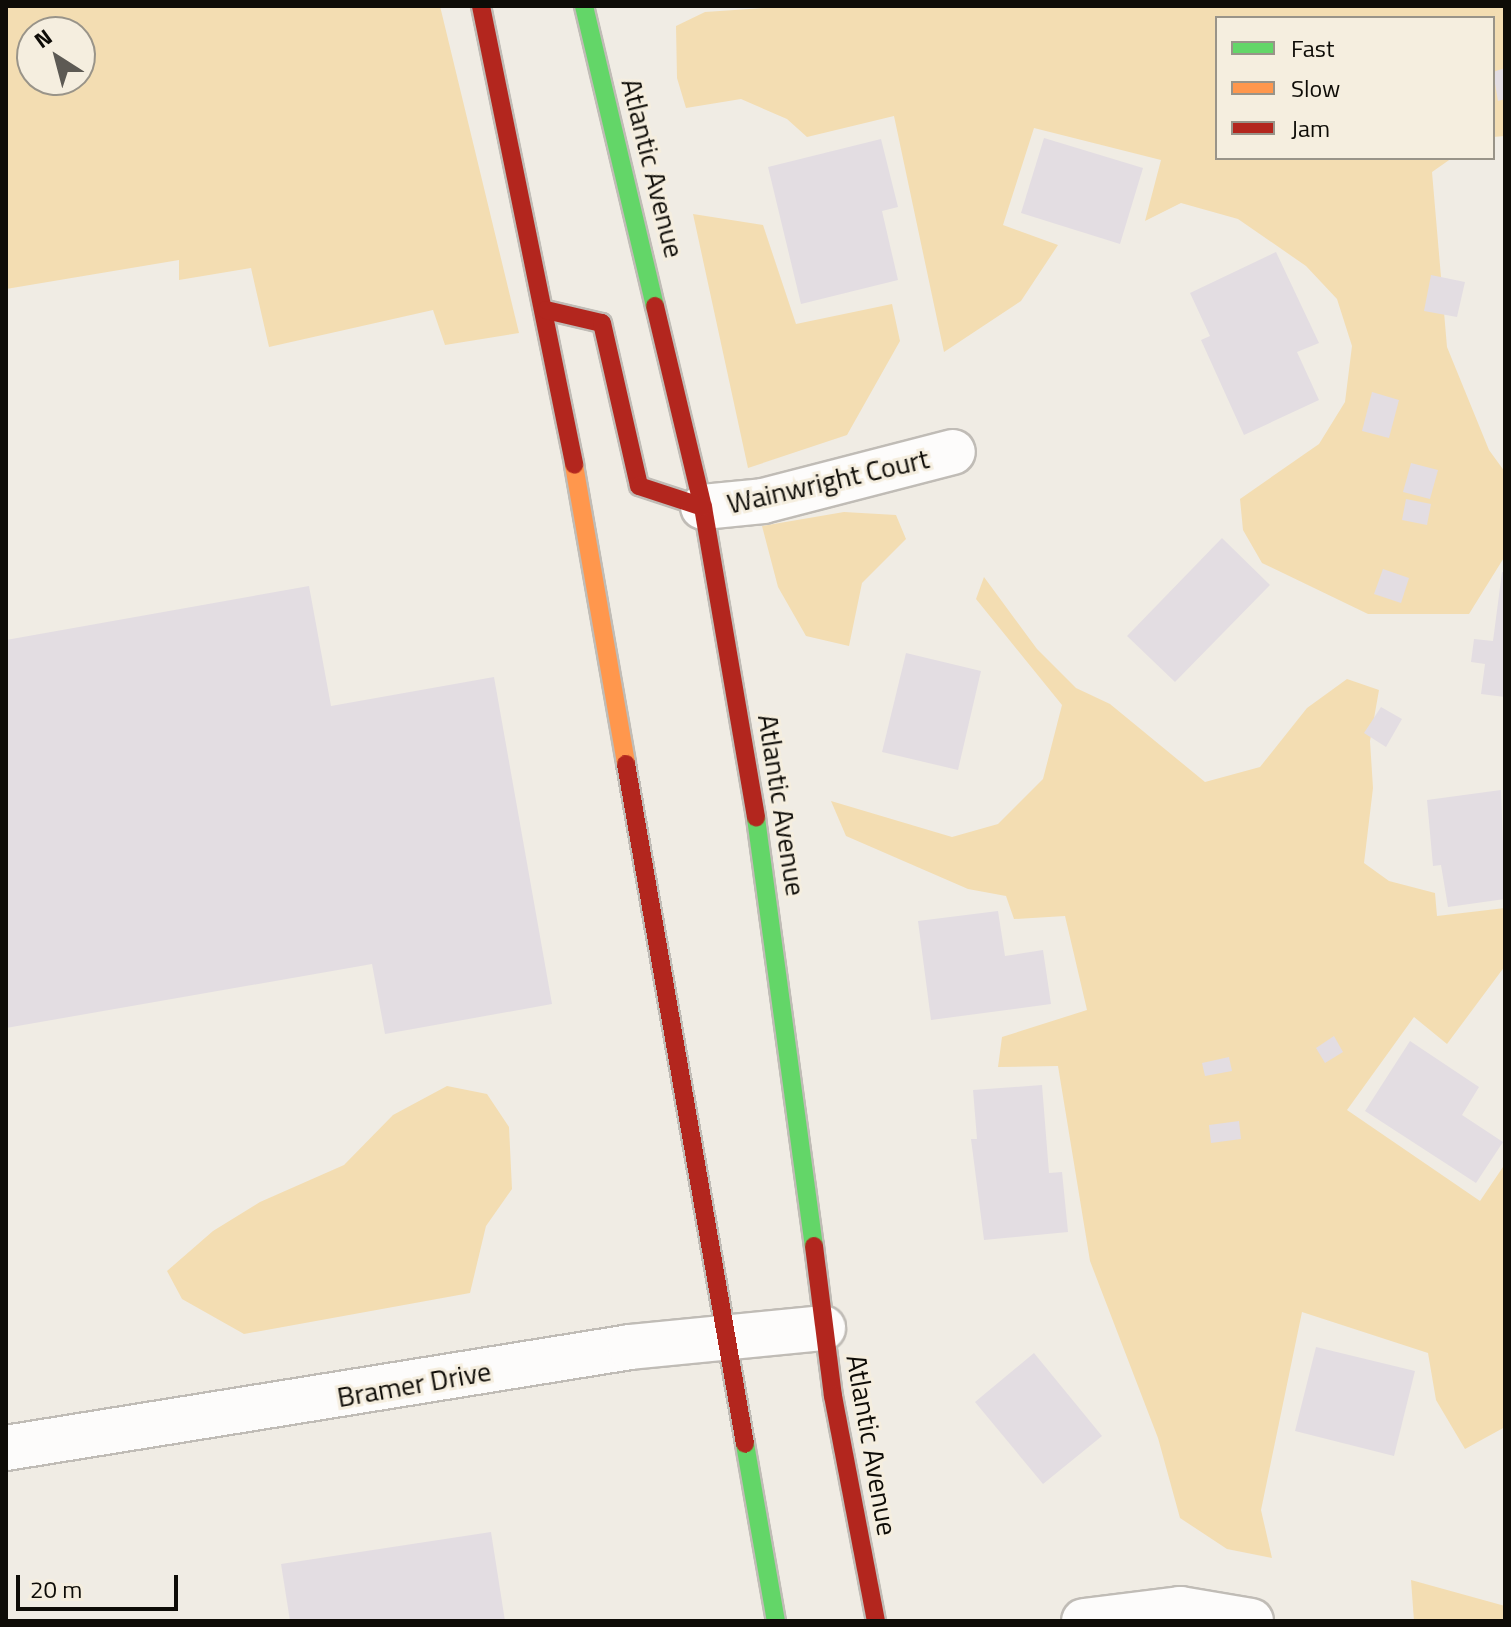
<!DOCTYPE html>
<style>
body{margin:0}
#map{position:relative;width:1511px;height:1627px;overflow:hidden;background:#f0ece4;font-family:"Titillium Web",sans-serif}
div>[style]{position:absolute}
.green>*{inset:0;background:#f3ddb2}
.building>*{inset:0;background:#e3dde2}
.roads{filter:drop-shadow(2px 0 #c0bcb6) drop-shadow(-2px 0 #c0bcb6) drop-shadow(0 2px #c0bcb6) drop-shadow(0 -2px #c0bcb6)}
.street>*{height:44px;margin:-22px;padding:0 22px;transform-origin:22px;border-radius:22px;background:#fdfcfb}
.fast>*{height:18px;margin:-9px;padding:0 9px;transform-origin:9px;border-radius:9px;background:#63d668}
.slow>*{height:18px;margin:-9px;padding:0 9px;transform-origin:9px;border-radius:9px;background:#ff974d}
.jam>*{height:18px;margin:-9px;padding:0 9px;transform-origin:9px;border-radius:9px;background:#b3261e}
span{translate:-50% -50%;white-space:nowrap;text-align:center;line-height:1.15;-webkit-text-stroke:6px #f5eedf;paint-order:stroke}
.street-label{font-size:28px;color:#0e0c07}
.frame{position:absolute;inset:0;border:8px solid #0e0c07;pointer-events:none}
.legend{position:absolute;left:1215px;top:16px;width:280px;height:144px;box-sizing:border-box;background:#f5eedf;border:2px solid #999489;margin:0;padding:10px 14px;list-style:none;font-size:24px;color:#0e0c07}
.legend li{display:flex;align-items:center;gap:16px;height:40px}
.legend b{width:40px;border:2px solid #999489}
.north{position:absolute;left:16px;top:16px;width:80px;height:80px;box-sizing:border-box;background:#f5eedf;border:2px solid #999489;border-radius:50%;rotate:324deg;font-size:22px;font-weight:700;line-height:32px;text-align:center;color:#0e0c07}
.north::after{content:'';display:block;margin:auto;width:28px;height:36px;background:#5d5a54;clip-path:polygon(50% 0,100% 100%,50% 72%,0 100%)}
.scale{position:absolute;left:16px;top:1575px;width:162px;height:36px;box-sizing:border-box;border:4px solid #0e0c07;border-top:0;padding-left:10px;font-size:24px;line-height:28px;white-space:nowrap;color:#0e0c07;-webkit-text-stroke:6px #f5eedf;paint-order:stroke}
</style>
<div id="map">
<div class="green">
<div style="clip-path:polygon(evenodd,6px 6px,440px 6px,519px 333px,445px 345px,433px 310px,269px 347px,251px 268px,179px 280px,179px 260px,6px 289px,6px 6px,32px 32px,80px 32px,80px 80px,32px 80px,32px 32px)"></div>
<div style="clip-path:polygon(794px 6px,1505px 6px,1505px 136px,1493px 137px,1493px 18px,1217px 18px,1217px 158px,1452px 158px,1432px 172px,1447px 347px,1489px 450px,1505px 472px,1505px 556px,1469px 614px,1368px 614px,1262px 563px,1243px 530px,1240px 499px,1319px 444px,1345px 402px,1352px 346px,1337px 299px,1306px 266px,1238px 219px,1181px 203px,1145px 221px,1161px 160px,1034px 128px,1003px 225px,1058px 245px,1021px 301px,944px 352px,894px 116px,807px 137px,787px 119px,741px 99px,686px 108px,677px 78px,676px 26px,705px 12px)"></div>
<div style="clip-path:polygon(693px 214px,763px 225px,796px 324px,892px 304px,900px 341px,847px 435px,748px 468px)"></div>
<div style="clip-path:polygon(844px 512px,896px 515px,906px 539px,862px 583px,849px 646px,806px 636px,778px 587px,762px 526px)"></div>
<div style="clip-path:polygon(984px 577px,1037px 649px,1076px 688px,1110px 704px,1205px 782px,1260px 767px,1307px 708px,1347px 679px,1379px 690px,1370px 741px,1373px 788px,1364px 863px,1389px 881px,1435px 893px,1437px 916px,1505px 908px,1505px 966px,1447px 1044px,1414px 1017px,1347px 1110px,1480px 1201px,1505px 1164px,1505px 1427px,1465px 1449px,1436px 1400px,1428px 1353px,1302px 1312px,1261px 1510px,1272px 1558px,1227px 1549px,1180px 1518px,1158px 1438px,1090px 1261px,1058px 1066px,998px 1067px,1002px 1037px,1087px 1010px,1065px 916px,1014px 919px,1006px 896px,968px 889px,846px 836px,831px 801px,952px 837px,998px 824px,1043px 779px,1062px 705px,976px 599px)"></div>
<div style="clip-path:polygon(447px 1086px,487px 1094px,509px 1127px,512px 1189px,486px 1226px,470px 1293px,244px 1334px,182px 1299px,167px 1271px,213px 1231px,260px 1202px,344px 1165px,393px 1115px)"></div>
<div style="clip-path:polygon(1411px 1580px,1505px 1606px,1505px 1621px,1414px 1621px)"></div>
</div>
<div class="building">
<div style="clip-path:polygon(1505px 68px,1505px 99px,1498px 101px,1493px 72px)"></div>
<div style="clip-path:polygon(1044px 138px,1143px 168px,1120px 244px,1021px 213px)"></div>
<div style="clip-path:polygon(881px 139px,898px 207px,882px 211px,898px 280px,801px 304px,768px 167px)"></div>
<div style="clip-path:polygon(1276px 252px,1319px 343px,1297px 352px,1319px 400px,1244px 435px,1201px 340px,1210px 336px,1190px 293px)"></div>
<div style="clip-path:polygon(1431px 275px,1465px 282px,1457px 317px,1424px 311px)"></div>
<div style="clip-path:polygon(1372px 392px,1399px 400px,1389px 438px,1362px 431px)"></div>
<div style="clip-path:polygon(1411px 463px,1438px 470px,1430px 499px,1403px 492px)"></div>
<div style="clip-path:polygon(1406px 499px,1431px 504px,1427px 525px,1402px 520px)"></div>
<div style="clip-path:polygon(1222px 538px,1270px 585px,1175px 682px,1127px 636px)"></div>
<div style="clip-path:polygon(1383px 569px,1409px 578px,1401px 603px,1374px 594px)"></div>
<div style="clip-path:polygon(1502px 572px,1505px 573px,1505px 697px,1481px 694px,1485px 664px,1471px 662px,1474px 639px,1493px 641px)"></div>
<div style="clip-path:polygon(309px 586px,331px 706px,494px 677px,552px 1004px,385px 1034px,372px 964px,6px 1028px,6px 640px)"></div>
<div style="clip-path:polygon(906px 653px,981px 671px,958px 770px,882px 752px)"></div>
<div style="clip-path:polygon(1381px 707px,1402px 719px,1386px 747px,1364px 733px)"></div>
<div style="clip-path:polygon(1501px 790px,1505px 899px,1448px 907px,1441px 865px,1433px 866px,1427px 800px)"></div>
<div style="clip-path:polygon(998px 911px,1005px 956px,1043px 950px,1051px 1004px,931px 1020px,918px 921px)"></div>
<div style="clip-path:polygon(1334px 1036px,1343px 1052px,1325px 1063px,1316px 1048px)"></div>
<div style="clip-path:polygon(1410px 1041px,1479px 1087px,1462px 1115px,1503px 1142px,1476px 1183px,1365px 1111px)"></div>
<div style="clip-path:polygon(1229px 1057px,1232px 1071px,1205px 1076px,1202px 1063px)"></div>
<div style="clip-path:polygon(1042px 1085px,1049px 1173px,1062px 1172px,1068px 1232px,984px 1240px,971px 1139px,977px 1139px,973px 1090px)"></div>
<div style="clip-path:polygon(1239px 1121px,1241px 1139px,1211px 1143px,1209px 1125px)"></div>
<div style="clip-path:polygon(1316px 1347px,1415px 1371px,1394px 1456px,1295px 1431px)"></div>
<div style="clip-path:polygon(1034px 1353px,1102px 1436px,1043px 1484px,975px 1402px)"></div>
<div style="clip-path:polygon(491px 1532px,505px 1621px,290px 1621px,281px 1564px)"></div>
</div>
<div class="roads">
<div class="street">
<div style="left:703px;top:507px;width:60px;rotate:-5.7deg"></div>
<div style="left:763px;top:501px;width:196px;rotate:-14.5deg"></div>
<div style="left:6px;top:1448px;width:632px;rotate:-9.19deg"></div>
<div style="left:630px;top:1347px;width:194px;rotate:-5.6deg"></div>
<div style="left:1084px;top:1621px;width:97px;rotate:-7.1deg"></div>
<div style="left:1180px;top:1609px;width:72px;rotate:9.6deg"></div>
</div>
<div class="fast">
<div style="left:584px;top:6px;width:308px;rotate:76.7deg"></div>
<div style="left:756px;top:818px;width:432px;rotate:82.3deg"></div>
<div style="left:745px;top:1444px;width:180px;rotate:80.1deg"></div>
</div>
<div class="slow">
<div style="left:574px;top:465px;width:303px;rotate:80.1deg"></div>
</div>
<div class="jam">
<div style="left:481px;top:6px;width:468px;rotate:78.5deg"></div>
<div style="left:655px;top:306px;width:207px;rotate:76.6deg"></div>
<div style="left:703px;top:507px;width:315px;rotate:80.3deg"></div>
<div style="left:546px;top:310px;width:57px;rotate:13.1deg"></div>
<div style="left:602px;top:323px;width:167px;rotate:77.2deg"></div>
<div style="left:639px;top:486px;width:67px;rotate:18.2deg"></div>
<div style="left:626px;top:764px;width:690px;rotate:80.07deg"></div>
<div style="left:814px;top:1246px;width:151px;rotate:82.8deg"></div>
<div style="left:833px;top:1396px;width:229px;rotate:79.2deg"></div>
</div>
</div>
<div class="street-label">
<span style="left:653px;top:168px;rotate:76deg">Atlantic Avenue</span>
<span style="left:828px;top:481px;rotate:-13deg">Wainwright Court</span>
<span style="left:782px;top:805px;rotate:81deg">Atlantic Avenue</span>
<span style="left:414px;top:1384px;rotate:-10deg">Bramer Drive</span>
<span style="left:872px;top:1445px;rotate:80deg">Atlantic Avenue</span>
</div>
<div class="frame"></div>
<ul class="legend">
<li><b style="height:10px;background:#63d668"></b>Fast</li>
<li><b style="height:10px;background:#ff974d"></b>Slow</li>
<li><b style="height:10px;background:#b3261e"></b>Jam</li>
</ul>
<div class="north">N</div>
<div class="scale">20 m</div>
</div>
